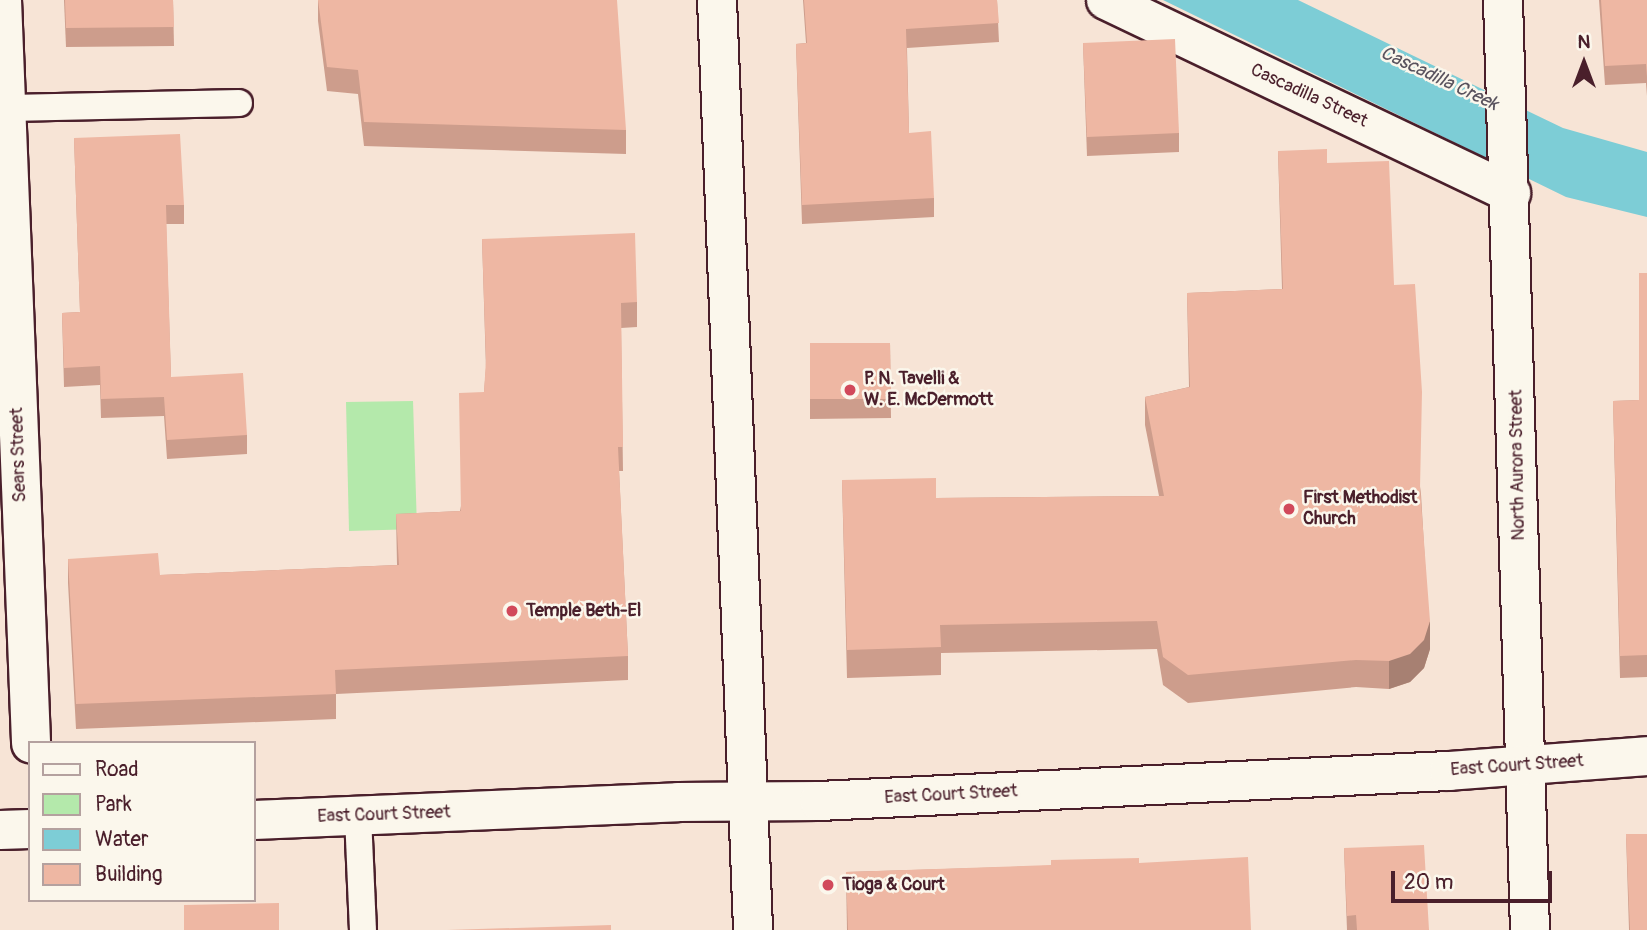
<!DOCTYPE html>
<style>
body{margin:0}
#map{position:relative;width:1647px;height:930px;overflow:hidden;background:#f7e4d6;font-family:Pangolin,sans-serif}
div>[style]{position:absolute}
.green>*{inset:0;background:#b4e9ab}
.water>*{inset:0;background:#7dcdd6}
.roads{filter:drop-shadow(2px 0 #4a1f2b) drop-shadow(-2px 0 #4a1f2b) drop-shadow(0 2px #4a1f2b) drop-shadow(0 -2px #4a1f2b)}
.service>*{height:26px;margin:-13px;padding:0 13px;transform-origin:13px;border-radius:13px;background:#fbf7ec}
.minor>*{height:38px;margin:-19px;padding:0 19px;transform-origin:19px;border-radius:19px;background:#fbf7ec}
.tertiary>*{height:38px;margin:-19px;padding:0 19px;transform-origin:19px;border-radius:19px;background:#fbf7ec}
.wall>*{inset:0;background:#cd9d8c}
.shaded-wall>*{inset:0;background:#a78072}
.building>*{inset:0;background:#eeb7a3}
.dots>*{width:19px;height:19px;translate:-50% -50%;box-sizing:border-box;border:4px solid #fbf7ec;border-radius:50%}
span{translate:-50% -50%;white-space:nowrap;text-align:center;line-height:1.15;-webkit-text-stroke:5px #fbf7ec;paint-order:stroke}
.street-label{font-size:18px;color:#4a1f2b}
.poi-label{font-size:18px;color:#4a1f2b;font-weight:700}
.left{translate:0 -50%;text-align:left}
.water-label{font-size:19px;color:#59535e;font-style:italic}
.legend{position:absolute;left:28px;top:741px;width:228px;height:161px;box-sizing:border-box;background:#fbf7ec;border:2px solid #b4a19f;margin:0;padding:9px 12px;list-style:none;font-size:21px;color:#4a1f2b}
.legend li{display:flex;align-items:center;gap:14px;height:35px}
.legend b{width:35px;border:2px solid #b4a19f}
.north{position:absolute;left:1549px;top:28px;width:70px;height:70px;-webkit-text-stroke:5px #fbf7ec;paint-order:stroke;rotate:0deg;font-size:19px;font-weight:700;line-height:28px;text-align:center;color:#4a1f2b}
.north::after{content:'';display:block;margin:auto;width:24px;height:32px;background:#4a1f2b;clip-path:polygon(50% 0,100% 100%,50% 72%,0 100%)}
.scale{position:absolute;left:1391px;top:871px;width:161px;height:32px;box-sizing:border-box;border:4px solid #4a1f2b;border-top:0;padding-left:9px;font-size:21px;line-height:24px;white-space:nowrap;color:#4a1f2b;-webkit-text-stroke:5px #fbf7ec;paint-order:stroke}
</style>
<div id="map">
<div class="green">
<div style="clip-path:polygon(413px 401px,417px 529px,349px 531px,346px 402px)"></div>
</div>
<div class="water">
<div style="clip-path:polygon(1163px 0,1298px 0,1563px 128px,1647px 152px,1647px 217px,1566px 197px)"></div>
</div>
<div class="roads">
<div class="service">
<div style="left:6px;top:108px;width:233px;rotate:-1.2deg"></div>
<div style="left:358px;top:816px;width:114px;rotate:87.5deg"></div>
</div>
<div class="minor">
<div style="left:2px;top:0;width:744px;rotate:87.76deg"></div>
<div style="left:1106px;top:0;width:449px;rotate:25.5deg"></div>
</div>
<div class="tertiary">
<div style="left:717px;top:0;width:931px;rotate:87.78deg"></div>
<div style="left:1503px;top:0;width:930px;rotate:88.34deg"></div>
<div style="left:254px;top:820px;width:424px;rotate:-2.4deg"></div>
<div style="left:678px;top:802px;width:141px;rotate:-0.4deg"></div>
<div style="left:819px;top:801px;width:631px;rotate:-2.73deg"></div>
<div style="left:1449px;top:771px;width:199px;rotate:-4.3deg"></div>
<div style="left:0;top:830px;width:30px;rotate:-2deg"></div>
</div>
</div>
<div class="wall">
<div style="clip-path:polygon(64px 0,173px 0,174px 46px,66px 47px)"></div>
<div style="clip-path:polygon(318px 0,626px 130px,626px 154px,364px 146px,358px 94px,327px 91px,318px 21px)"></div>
<div style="clip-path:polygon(803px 0,997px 0,999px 42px,907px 48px,909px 133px,934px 198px,934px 217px,802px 224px,796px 44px,806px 43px)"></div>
<div style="clip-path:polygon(1599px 0,1647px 0,1647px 96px,1646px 83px,1605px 85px)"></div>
<div style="clip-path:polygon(1083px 43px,1179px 133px,1179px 152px,1087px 156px)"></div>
<div style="clip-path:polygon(74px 138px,184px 205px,184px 224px,166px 224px,171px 377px,247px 435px,247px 454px,167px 459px,164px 416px,101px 418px,100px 385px,64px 387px,62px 313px,80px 312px)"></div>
<div style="clip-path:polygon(1278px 151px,1327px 163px,1394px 285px,1421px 494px,1430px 649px,1424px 668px,1410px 682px,1389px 689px,1356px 687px,1188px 703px,1163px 685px,1157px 649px,941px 653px,941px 675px,847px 678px,842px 480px,936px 498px,1159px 496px,1145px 425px,1145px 397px,1189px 387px,1187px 293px,1282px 289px)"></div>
<div style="clip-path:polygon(482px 239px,637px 302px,637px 327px,621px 328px,623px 471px,619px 471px,628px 656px,628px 680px,336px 694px,336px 719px,76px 729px,68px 583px,68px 559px,160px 575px,397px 565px,396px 514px,460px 511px,484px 392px,486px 368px)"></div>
<div style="clip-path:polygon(1647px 273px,1647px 677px,1620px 678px,1613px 401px,1639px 400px)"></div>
<div style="clip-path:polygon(810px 343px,890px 343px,891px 418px,810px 419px)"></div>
<div style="clip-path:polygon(1626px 834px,1647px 930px,1629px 930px)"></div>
<div style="clip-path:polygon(1344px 848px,1429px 930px,1347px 930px)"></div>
<div style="clip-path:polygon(1139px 863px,1251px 930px,847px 930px,846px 872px)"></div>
</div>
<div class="shaded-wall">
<div style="clip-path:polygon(1430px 621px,1430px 649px,1424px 668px,1410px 682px,1389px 689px,1389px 661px)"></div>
</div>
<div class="building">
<div style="clip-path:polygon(65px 0,173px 0,174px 27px,66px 28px)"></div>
<div style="clip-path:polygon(318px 0,617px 0,626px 130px,364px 122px,358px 70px,327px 67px)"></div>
<div style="clip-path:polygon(804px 0,997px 0,999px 23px,906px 29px,909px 133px,931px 131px,934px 198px,802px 205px,796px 44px,807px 43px)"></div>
<div style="clip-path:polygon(1601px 0,1647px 0,1647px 77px,1646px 64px,1605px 66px)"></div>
<div style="clip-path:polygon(1175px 39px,1179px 133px,1087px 137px,1083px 43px)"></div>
<div style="clip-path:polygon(180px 134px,184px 205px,166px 205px,171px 377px,243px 373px,247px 435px,167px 440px,164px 397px,101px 399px,100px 366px,64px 368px,62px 313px,80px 312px,74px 138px)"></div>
<div style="clip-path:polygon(1327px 149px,1327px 163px,1389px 161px,1394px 285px,1415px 284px,1422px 392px,1420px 489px,1430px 621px,1424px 640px,1410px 654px,1389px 661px,1356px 660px,1188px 675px,1163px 657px,1157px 621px,940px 625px,941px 647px,847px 650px,842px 480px,936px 478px,936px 498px,1164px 496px,1145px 397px,1190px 387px,1187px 293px,1283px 289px,1278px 151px)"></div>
<div style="clip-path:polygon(635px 233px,637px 302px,621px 303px,623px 447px,618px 447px,628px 656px,335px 670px,336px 694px,76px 704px,68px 559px,158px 553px,160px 575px,399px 565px,396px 514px,461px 511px,459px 393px,484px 392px,486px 360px,482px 239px)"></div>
<div style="clip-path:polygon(1639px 273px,1647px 273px,1647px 655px,1620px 656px,1613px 401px,1639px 400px)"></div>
<div style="clip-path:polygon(810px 343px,890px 343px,891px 399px,810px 399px)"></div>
<div style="clip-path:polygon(1626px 834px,1647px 834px,1647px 930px,1630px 930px)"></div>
<div style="clip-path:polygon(1424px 845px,1429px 930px,1357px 930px,1356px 915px,1347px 916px,1344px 848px)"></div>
<div style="clip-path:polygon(1248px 857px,1251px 930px,848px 930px,846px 872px,1051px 865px,1051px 860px,1139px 858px,1139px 863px)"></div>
<div style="clip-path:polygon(279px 903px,279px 930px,184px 930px,184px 905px)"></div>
<div style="clip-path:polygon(611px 925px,611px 930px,447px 930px)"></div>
</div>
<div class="dots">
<div style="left:850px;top:390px;background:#d1495b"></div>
<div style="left:1289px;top:509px;background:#d1495b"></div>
<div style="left:512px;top:611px;background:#d1495b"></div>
<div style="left:828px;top:885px;background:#d1495b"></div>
</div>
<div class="street-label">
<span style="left:1309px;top:96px;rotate:25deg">Cascadilla Street</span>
<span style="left:19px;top:455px;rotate:-92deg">Sears Street</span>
<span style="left:1518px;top:465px;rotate:-91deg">North Aurora Street</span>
<span style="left:1517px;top:766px;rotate:-4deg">East Court Street</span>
<span style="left:951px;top:795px;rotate:-3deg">East Court Street</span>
<span style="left:384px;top:815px;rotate:-2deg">East Court Street</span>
</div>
<div class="poi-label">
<span class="left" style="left:864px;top:390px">P. N. Tavelli &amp;<br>W. E. McDermott</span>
<span class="left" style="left:1303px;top:509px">First Methodist<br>Church</span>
<span class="left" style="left:526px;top:611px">Temple Beth-El</span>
<span class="left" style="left:842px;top:885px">Tioga &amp; Court</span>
</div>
<div class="water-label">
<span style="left:1439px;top:79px;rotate:25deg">Cascadilla Creek</span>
</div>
<ul class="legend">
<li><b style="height:9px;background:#fbf7ec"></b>Road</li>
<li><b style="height:19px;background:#b4e9ab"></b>Park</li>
<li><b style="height:19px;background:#7dcdd6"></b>Water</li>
<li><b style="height:19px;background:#eeb7a3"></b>Building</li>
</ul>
<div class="north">N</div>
<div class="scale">20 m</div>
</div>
